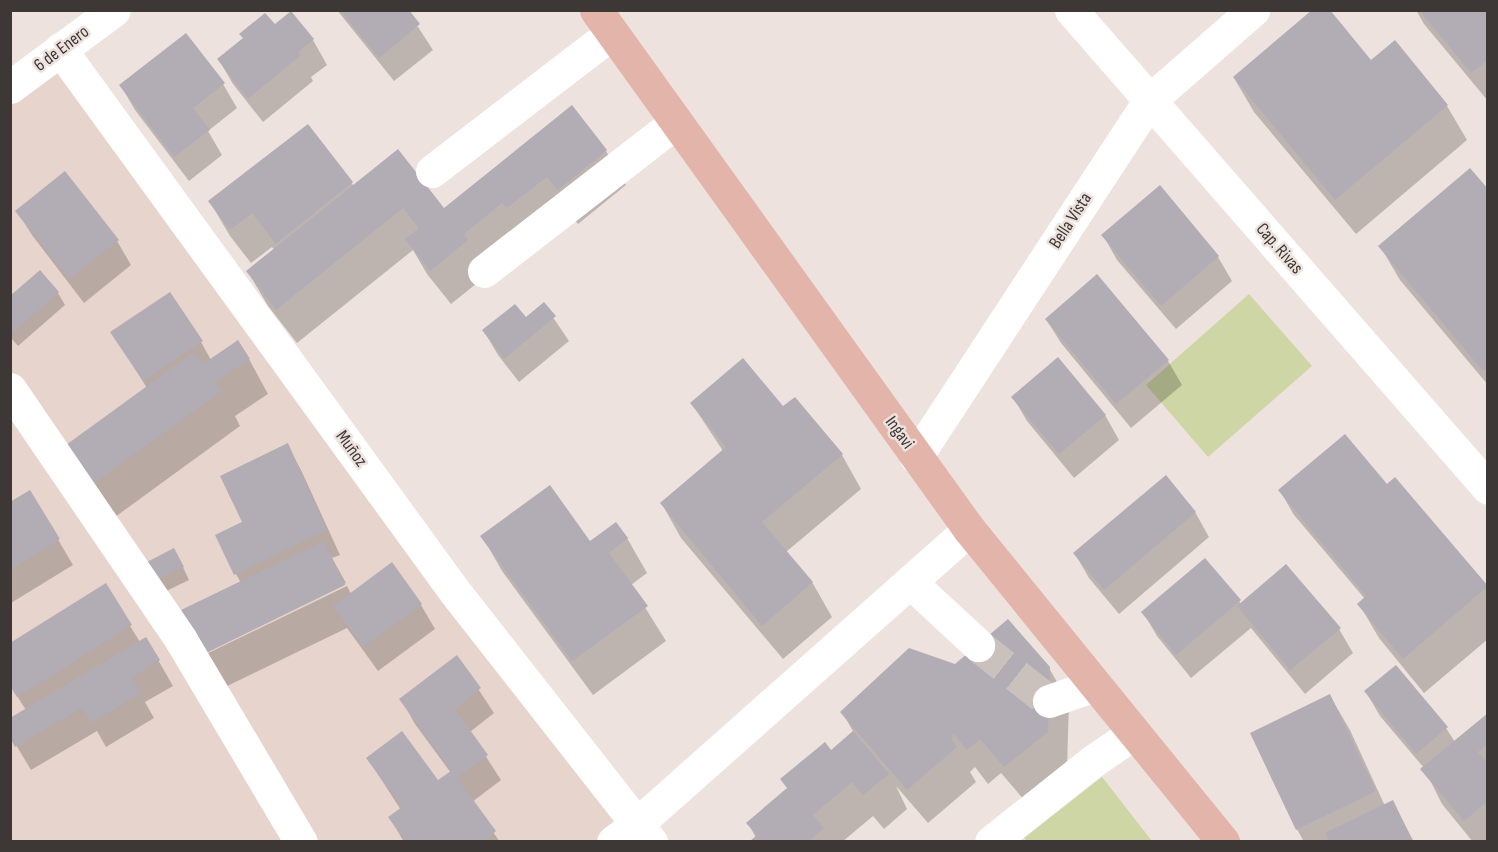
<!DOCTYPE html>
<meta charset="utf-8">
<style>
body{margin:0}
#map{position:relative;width:1498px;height:852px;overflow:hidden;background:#ede2dd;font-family:"Sofia Sans Condensed",sans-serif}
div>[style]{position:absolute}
.built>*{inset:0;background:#e7d4cc}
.green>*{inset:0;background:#ced6a5}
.shadow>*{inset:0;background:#0003}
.building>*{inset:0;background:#b2acb5}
.minor-tunnel>*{height:33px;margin-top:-16.5px;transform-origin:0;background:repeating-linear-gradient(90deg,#cac0bc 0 33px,transparent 0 49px)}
.minor>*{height:33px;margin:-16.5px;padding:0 16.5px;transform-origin:16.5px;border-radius:16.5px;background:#fff}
.major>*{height:33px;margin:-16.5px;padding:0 16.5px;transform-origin:16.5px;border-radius:16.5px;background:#e3b5aa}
span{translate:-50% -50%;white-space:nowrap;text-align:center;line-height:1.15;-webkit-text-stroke:5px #ede2dd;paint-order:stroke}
.street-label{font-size:18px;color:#3d3836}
.frame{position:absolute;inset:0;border:12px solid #3d3836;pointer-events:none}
</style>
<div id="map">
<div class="built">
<div style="clip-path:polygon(53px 43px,660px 841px,11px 842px,11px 71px)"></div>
</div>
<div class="green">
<div style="clip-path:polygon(1249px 294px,1312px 366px,1208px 457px,1146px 385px)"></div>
<div style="clip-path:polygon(1102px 777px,1152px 841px,1027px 841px,1024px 838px)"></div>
</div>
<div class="shadow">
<div style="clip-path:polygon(337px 10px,407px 10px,433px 50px,394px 81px)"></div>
<div style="clip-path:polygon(1416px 10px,1488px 10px,1488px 101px,1424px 24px)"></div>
<div style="clip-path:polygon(275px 26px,313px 40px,327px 65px,311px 77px,313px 81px,263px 122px,233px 84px,219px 60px)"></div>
<div style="clip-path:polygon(1394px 42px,1447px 106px,1467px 140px,1356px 234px,1254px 112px,1234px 78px,1371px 63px)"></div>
<div style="clip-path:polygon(223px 84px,237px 108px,208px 131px,222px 155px,189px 181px,135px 110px,121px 86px)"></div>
<div style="clip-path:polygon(572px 107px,606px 151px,626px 185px,578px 224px,568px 210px,451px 304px,427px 274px,413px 250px,297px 343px,268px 306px,248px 272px,275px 250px,272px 247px,251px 263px,230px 236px,210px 202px,308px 126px,354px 186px,444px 210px)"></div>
<div style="clip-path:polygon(1488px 191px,1488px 385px,1400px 280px,1380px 246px)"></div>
<div style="clip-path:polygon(17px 211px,117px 241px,131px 265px,84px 303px,32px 235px)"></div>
<div style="clip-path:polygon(1103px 235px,1218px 257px,1232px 281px,1176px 329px,1117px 260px)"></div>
<div style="clip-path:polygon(58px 293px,65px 305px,18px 346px,10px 337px,10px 298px)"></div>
<div style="clip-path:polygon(544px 304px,569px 341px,519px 382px,498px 355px,484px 331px,526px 319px)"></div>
<div style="clip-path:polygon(1046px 319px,1168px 361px,1182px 385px,1131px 428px,1061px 343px)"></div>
<div style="clip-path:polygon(112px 332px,201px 342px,211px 360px,249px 359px,268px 394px,235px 416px,240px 426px,115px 517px,68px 446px,147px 388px)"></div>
<div style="clip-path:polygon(1013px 397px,1105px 415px,1119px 440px,1074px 478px,1027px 421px)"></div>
<div style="clip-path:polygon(692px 404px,783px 408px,842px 455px,861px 489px,786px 552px,812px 582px,832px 617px,783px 659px,681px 538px,662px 504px,723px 451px)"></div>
<div style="clip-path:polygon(287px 445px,301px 470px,340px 555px,332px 558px,346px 583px,200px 654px,241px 583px,236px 574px,244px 523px)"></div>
<div style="clip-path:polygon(1387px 486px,1442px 534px,1488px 589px,1488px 639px,1424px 693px,1379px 638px,1359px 604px,1365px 599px,1294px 515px,1280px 491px)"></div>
<div style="clip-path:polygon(30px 492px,73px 565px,11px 603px,10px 502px)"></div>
<div style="clip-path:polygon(1195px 512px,1209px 537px,1119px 614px,1089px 578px,1075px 554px)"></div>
<div style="clip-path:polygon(482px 536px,590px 543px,627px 538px,647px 573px,631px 585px,666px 641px,593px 695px,502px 571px)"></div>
<div style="clip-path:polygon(181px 563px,189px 580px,162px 593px,155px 581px)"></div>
<div style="clip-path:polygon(105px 586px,140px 642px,146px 639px,173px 686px,145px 702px,154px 718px,106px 747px,97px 731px,31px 770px,10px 735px,26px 710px,10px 685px)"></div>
<div style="clip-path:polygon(347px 586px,351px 594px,421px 605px,435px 629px,378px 671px,347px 628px,219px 690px,200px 657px)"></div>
<div style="clip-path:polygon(1239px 601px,1241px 604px,1339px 629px,1353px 653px,1305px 694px,1251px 628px,1191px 678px,1157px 636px,1143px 612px)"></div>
<div style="clip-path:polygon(457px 657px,494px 713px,470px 732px,501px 780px,472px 802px,500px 842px,404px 842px,390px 818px,401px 810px,368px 759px,438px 782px,451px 773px,415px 724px,401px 699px)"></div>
<div style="clip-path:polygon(955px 665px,1049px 668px,1069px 703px,1067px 767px,1025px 801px,1001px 773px,988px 784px,975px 767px,970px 772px,976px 782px,928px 823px,896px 786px,907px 809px,884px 829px,873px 816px,842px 842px,751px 842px,756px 838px,748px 823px,854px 733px,842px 712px)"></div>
<div style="clip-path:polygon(1366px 692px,1446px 728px,1455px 742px,1488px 715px,1488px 842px,1473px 842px,1442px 804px,1424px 768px,1380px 716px)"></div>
<div style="clip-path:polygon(1330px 696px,1350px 730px,1385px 806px,1393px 802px,1414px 842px,1304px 842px,1297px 829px)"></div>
</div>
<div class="building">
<div style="clip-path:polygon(340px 10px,409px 10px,420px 24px,379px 58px)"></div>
<div style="clip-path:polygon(1312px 10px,1330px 10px,1371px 60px,1395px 40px,1448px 105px,1335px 200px,1233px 77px)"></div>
<div style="clip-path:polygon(1419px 10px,1488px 10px,1488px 60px,1471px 73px)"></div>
<div style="clip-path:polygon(291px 11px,314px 39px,298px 52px,301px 55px,248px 99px,217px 59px,243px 38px,239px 34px,265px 13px,275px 24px)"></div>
<div style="clip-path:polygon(186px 33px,225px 83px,193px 108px,210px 130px,174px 157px,119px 85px)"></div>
<div style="clip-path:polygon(572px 105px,607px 150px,558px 190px,547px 177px,507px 208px,502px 203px,464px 234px,468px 240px,430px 271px,405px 239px,419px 228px,403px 208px,276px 310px,246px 271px,398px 149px,444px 208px)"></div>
<div style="clip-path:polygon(308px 124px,353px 182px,276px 244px,252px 213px,230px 230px,208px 201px)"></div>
<div style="clip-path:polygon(1470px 168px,1488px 189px,1488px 367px,1483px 371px,1378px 246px)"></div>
<div style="clip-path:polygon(65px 171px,119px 240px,69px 279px,15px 211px)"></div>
<div style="clip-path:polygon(1160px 185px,1219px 256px,1161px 306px,1101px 235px)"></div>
<div style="clip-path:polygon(40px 270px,59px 292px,10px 335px,10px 296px)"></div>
<div style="clip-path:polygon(1097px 274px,1169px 360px,1116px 404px,1045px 319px)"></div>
<div style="clip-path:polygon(170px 292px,203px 341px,143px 381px,110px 332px)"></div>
<div style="clip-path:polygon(544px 302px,556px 316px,504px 359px,482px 330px,515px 304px,526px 317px)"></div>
<div style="clip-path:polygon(238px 340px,250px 359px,215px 382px,222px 391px,94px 483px,66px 445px,194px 352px,203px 364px)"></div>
<div style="clip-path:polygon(1058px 357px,1106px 415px,1059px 454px,1011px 397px)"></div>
<div style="clip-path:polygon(743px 358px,783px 406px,795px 397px,843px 454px,762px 522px,813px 582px,762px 626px,660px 503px,726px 447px,690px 403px)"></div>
<div style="clip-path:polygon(1345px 434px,1387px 484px,1395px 477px,1488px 586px,1403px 659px,1357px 604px,1366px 596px,1278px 490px)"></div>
<div style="clip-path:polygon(288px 443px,327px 530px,234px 575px,215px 535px,242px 522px,220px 476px)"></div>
<div style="clip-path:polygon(1166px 475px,1196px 512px,1104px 590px,1073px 553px)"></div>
<div style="clip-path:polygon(550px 485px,590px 541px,616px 522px,628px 538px,609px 553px,648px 606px,572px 661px,480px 536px)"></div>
<div style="clip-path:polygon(30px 490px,60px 539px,10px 570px,10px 502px)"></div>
<div style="clip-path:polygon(324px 541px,345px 585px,198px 657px,177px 612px)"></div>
<div style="clip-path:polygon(174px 548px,184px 567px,153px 581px,145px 563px)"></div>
<div style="clip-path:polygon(1205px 558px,1241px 600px,1176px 655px,1141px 612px)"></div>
<div style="clip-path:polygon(392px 562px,422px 604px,363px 647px,333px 606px)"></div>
<div style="clip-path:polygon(1286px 564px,1341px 628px,1290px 670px,1237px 606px)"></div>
<div style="clip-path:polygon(106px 583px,132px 625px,17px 697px,10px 686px,10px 643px)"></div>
<div style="clip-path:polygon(1008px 619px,1050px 667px,1048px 732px,1004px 767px,980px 739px,967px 750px,954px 734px,951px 738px,957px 747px,907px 790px,840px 712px,909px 648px,955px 664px)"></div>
<div style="clip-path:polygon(146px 637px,160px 660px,132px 677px,141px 693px,91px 723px,82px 708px,15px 747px,10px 738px,10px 718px)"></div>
<div style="clip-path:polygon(457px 655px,481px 688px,455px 709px,488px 755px,457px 778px,496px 831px,483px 842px,406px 842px,388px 817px,402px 807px,366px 758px,402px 731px,438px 780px,451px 771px,399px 699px)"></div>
<div style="clip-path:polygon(1396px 665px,1448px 727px,1416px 754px,1364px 691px)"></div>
<div style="clip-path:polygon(1330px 694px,1376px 791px,1296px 830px,1250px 733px)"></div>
<div style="clip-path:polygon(1488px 713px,1488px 744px,1478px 752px,1488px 763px,1488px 801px,1464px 821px,1420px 769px)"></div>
<div style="clip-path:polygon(853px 731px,889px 774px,863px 795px,852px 782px,813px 815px,824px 828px,808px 842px,749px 842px,757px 835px,746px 823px,787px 788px,780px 779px,825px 742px,831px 750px)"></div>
<div style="clip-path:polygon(1393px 800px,1413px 842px,1329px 842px,1325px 833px)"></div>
</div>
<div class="minor-tunnel">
<div style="left:978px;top:645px;width:90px;rotate:38.3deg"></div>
</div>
<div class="minor">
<div style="left:1071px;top:10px;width:634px;rotate:48.9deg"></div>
<div style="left:60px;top:49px;width:671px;rotate:53.97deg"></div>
<div style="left:455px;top:592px;width:318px;rotate:51.9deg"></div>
<div style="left:10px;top:87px;width:129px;rotate:-36.5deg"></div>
<div style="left:432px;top:171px;width:227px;rotate:-37.5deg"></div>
<div style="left:484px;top:271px;width:243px;rotate:-37.8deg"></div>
<div style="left:10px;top:389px;width:304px;rotate:55.7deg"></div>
<div style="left:181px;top:640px;width:235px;rotate:59.3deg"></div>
<div style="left:916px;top:457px;width:427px;rotate:-56.8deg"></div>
<div style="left:1150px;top:100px;width:137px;rotate:-41.1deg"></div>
<div style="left:910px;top:582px;width:93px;rotate:42.8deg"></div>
<div style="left:1049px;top:701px;width:49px;rotate:-19.2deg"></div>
<div style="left:613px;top:842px;width:30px;rotate:-37deg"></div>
<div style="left:637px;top:824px;width:444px;rotate:-41.6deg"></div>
<div style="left:991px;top:842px;width:130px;rotate:-38.5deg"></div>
<div style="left:1093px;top:761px;width:50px;rotate:-34.3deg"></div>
</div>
<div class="major">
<div style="left:596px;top:10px;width:639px;rotate:54.3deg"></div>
<div style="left:969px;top:529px;width:403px;rotate:50.9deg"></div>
</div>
<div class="street-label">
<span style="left:62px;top:49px;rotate:-37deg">6 de Enero</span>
<span style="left:1071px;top:221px;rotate:-57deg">Bella Vista</span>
<span style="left:1279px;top:249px;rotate:49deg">Cap. Rivas</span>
<span style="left:899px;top:433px;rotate:54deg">Ingavi</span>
<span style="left:351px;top:449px;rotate:54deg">Muñoz</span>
</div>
<div class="frame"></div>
</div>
